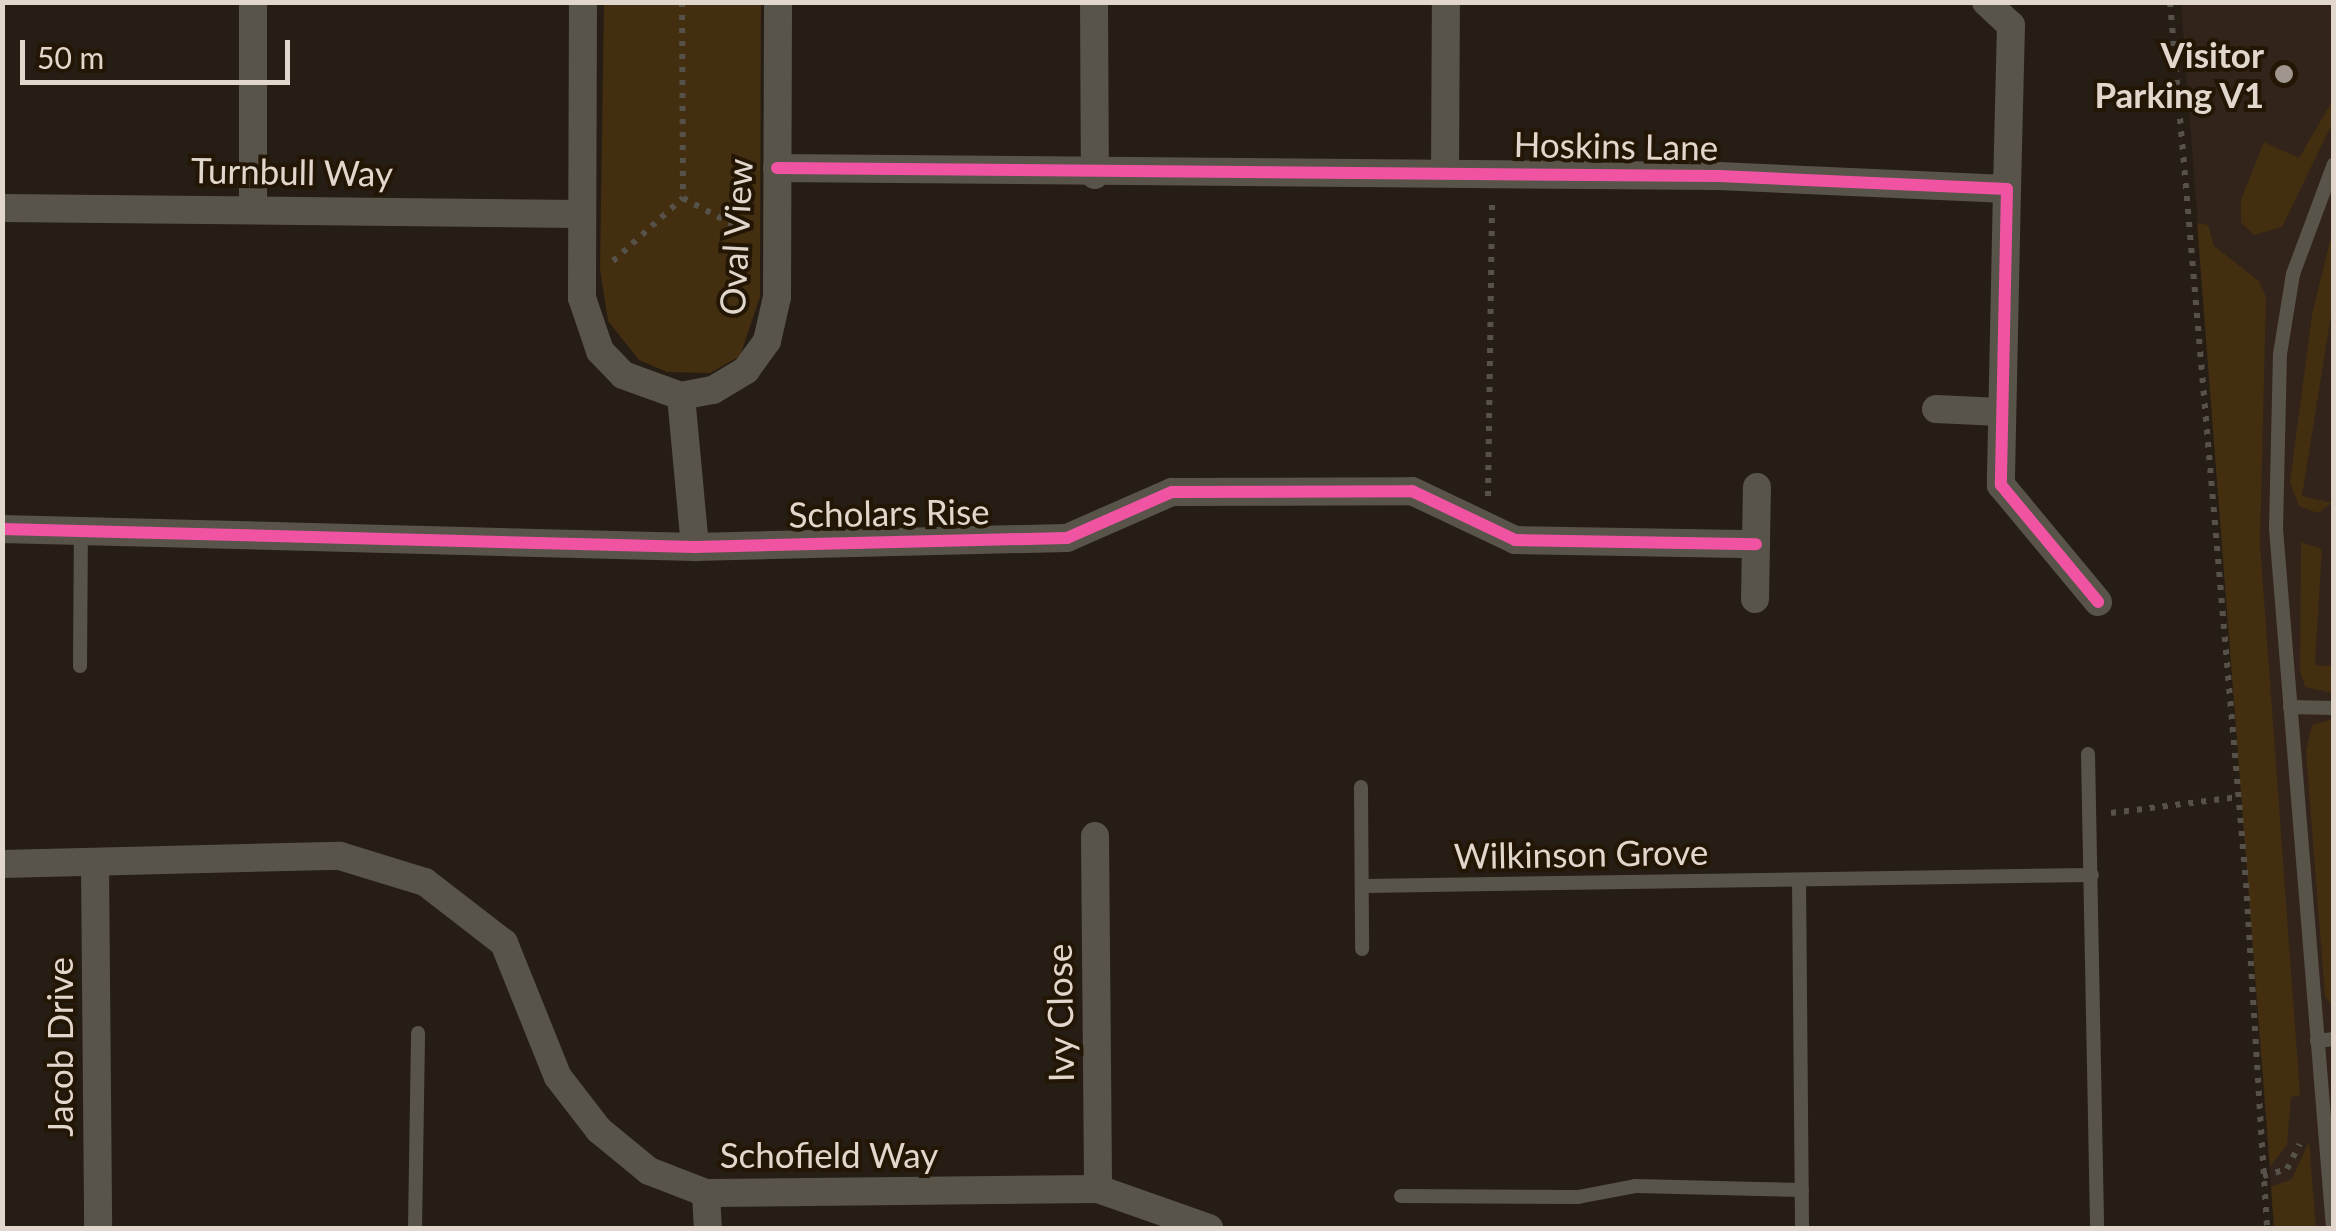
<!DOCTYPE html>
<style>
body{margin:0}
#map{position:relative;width:2336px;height:1231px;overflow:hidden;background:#261e15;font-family:Lato,sans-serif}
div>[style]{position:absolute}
.medical>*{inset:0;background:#33241b}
.green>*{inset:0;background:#432e10}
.path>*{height:6px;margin-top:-3px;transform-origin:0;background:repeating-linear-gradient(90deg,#565149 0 5px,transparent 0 13px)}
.lane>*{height:14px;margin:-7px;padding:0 7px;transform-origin:7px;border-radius:7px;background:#59544a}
.street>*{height:28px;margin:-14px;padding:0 14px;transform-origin:14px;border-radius:14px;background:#59544a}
.cycleway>*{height:12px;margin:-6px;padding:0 6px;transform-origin:6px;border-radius:6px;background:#f153a3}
.dots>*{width:28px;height:28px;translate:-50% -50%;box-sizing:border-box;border:5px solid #231605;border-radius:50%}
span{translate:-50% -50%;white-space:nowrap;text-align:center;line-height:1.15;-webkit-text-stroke:8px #231605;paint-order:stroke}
.poi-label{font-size:35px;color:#e1d7cd;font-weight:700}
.right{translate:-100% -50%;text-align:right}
.street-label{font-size:35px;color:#e1d7cd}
.frame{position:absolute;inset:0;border:5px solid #e1d7cd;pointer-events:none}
.scale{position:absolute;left:20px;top:40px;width:270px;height:45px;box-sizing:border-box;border:5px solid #e1d7cd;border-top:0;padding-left:12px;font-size:30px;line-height:35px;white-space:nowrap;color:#e1d7cd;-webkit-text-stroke:8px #231605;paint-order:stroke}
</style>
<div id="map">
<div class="medical">
<div style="clip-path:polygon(2181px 3px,2333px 3px,2333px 1228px,2274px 1228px)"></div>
</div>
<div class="green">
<div style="clip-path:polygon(604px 3px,761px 3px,760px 297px,740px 356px,710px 373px,667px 372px,639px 360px,608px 321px,600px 269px)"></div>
<div style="clip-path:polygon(2333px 100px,2333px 122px,2282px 227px,2254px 235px,2241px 222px,2241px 200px,2264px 142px,2299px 158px)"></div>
<div style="clip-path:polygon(2197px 223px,2208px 225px,2214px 246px,2259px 281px,2266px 297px,2260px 544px,2300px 1095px,2291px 1097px,2287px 1145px,2270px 1167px)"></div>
<div style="clip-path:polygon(2333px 228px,2333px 303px,2302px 496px,2332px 503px,2318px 513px,2299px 506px,2290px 482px,2312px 315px)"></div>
<div style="clip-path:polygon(2301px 542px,2322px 549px,2315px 665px,2333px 666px,2333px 693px,2305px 687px,2300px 670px)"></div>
<div style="clip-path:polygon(2333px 719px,2334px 719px,2333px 1007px,2325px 996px,2306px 752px,2312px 725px)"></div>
<div style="clip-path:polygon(2309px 1142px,2316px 1228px,2274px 1228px,2271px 1187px,2292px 1179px)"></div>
</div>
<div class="path">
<div style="left:682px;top:2px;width:196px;rotate:89.7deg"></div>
<div style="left:683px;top:198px;width:72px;rotate:28deg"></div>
<div style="left:2170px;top:2px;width:884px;rotate:85.07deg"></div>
<div style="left:2246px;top:883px;width:346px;rotate:86.5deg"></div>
<div style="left:613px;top:261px;width:94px;rotate:-42deg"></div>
<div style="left:1488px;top:496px;width:292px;rotate:-89.2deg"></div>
<div style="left:2111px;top:813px;width:128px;rotate:-7.2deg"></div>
<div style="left:2263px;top:1176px;width:25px;rotate:-16deg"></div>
<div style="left:2287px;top:1169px;width:28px;rotate:-63deg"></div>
</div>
<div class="lane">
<div style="left:80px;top:666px;width:135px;rotate:-89.6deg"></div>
<div style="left:2290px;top:707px;width:44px;rotate:1.3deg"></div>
<div style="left:2088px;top:754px;width:474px;rotate:88.9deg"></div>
<div style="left:1361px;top:787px;width:162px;rotate:89.6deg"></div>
<div style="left:1799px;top:880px;width:348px;rotate:89.5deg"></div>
<div style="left:1364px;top:886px;width:728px;rotate:-0.87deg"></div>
<div style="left:2317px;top:1041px;width:17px;rotate:-7deg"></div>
<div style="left:1401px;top:1196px;width:177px;rotate:0.3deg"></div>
<div style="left:1578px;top:1197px;width:58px;rotate:-10.9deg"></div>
<div style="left:1635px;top:1186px;width:167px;rotate:1.4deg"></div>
<div style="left:415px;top:1228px;width:195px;rotate:-89.1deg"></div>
<div style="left:2333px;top:1228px;width:701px;rotate:-94.66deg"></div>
<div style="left:2276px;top:529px;width:175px;rotate:-88.7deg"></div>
<div style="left:2280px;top:354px;width:81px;rotate:-80.8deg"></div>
<div style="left:2293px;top:274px;width:117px;rotate:-69.6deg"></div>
</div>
<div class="street">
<div style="left:583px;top:2px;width:296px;rotate:90.2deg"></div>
<div style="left:582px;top:298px;width:56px;rotate:71.2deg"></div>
<div style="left:600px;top:351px;width:33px;rotate:46deg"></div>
<div style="left:623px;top:375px;width:62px;rotate:19.9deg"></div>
<div style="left:681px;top:396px;width:33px;rotate:-11deg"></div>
<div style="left:713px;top:390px;width:39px;rotate:-31deg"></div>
<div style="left:746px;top:370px;width:36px;rotate:-54deg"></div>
<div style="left:767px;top:341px;width:45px;rotate:-77.2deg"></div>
<div style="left:777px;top:297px;width:295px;rotate:-89.8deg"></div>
<div style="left:1094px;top:2px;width:173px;rotate:89.7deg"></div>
<div style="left:1986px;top:2px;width:34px;rotate:43deg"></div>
<div style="left:2011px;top:25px;width:164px;rotate:91.4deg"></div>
<div style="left:777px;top:168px;width:942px;rotate:0.49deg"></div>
<div style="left:1719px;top:176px;width:288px;rotate:2.6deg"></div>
<div style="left:2007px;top:189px;width:296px;rotate:91.2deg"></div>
<div style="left:2001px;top:485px;width:152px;rotate:50.3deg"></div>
<div style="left:1445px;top:172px;width:170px;rotate:-89.7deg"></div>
<div style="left:253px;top:206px;width:204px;rotate:-90deg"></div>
<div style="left:2px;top:208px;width:578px;rotate:0.59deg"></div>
<div style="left:681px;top:396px;width:152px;rotate:84.7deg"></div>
<div style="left:1936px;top:409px;width:64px;rotate:2.7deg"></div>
<div style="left:2px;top:529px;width:693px;rotate:1.49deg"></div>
<div style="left:695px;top:547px;width:372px;rotate:-1.4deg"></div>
<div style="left:1067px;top:538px;width:115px;rotate:-23.7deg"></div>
<div style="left:1172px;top:492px;width:240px;rotate:-0.2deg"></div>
<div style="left:1412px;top:491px;width:114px;rotate:25.4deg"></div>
<div style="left:1515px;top:540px;width:241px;rotate:1deg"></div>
<div style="left:1755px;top:599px;width:112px;rotate:-89deg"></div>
<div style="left:1095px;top:836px;width:353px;rotate:89.5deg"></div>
<div style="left:2px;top:864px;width:338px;rotate:-1.4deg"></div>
<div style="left:340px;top:856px;width:89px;rotate:17deg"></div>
<div style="left:425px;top:882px;width:100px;rotate:37.7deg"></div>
<div style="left:504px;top:943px;width:144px;rotate:68.1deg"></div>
<div style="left:558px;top:1077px;width:67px;rotate:52.3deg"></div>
<div style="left:599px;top:1130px;width:65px;rotate:39.4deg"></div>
<div style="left:649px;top:1171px;width:61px;rotate:21.1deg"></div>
<div style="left:706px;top:1193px;width:392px;rotate:-0.6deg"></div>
<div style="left:1098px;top:1189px;width:118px;rotate:19.4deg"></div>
<div style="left:95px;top:865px;width:363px;rotate:89.5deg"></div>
<div style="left:706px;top:1193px;width:35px;rotate:87deg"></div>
</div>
<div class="cycleway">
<div style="left:777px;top:168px;width:942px;rotate:0.49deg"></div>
<div style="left:1719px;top:176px;width:288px;rotate:2.6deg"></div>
<div style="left:2007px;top:189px;width:296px;rotate:91.2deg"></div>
<div style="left:2001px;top:485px;width:152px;rotate:50.3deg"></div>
<div style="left:2px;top:529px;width:693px;rotate:1.49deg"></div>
<div style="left:695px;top:547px;width:372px;rotate:-1.4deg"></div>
<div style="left:1067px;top:538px;width:115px;rotate:-23.7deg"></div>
<div style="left:1172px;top:492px;width:240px;rotate:-0.2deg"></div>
<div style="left:1412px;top:491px;width:114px;rotate:25.4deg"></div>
<div style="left:1515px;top:540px;width:241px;rotate:1deg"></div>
</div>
<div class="dots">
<div style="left:2284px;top:74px;background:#a0968d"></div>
</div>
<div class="poi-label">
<span class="right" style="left:2264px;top:74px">Visitor<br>Parking V1</span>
</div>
<div class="street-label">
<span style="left:1616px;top:145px;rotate:1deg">Hoskins Lane</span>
<span style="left:292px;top:171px;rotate:1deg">Turnbull Way</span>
<span style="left:735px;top:237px;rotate:-87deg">Oval View</span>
<span style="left:889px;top:512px;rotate:-1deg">Scholars Rise</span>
<span style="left:1581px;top:853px;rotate:-1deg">Wilkinson Grove</span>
<span style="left:1059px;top:1013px;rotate:-91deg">Ivy Close</span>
<span style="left:59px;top:1047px;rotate:-90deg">Jacob Drive</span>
<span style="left:829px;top:1154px">Schofield Way</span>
</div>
<div class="frame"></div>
<div class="scale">50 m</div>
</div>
